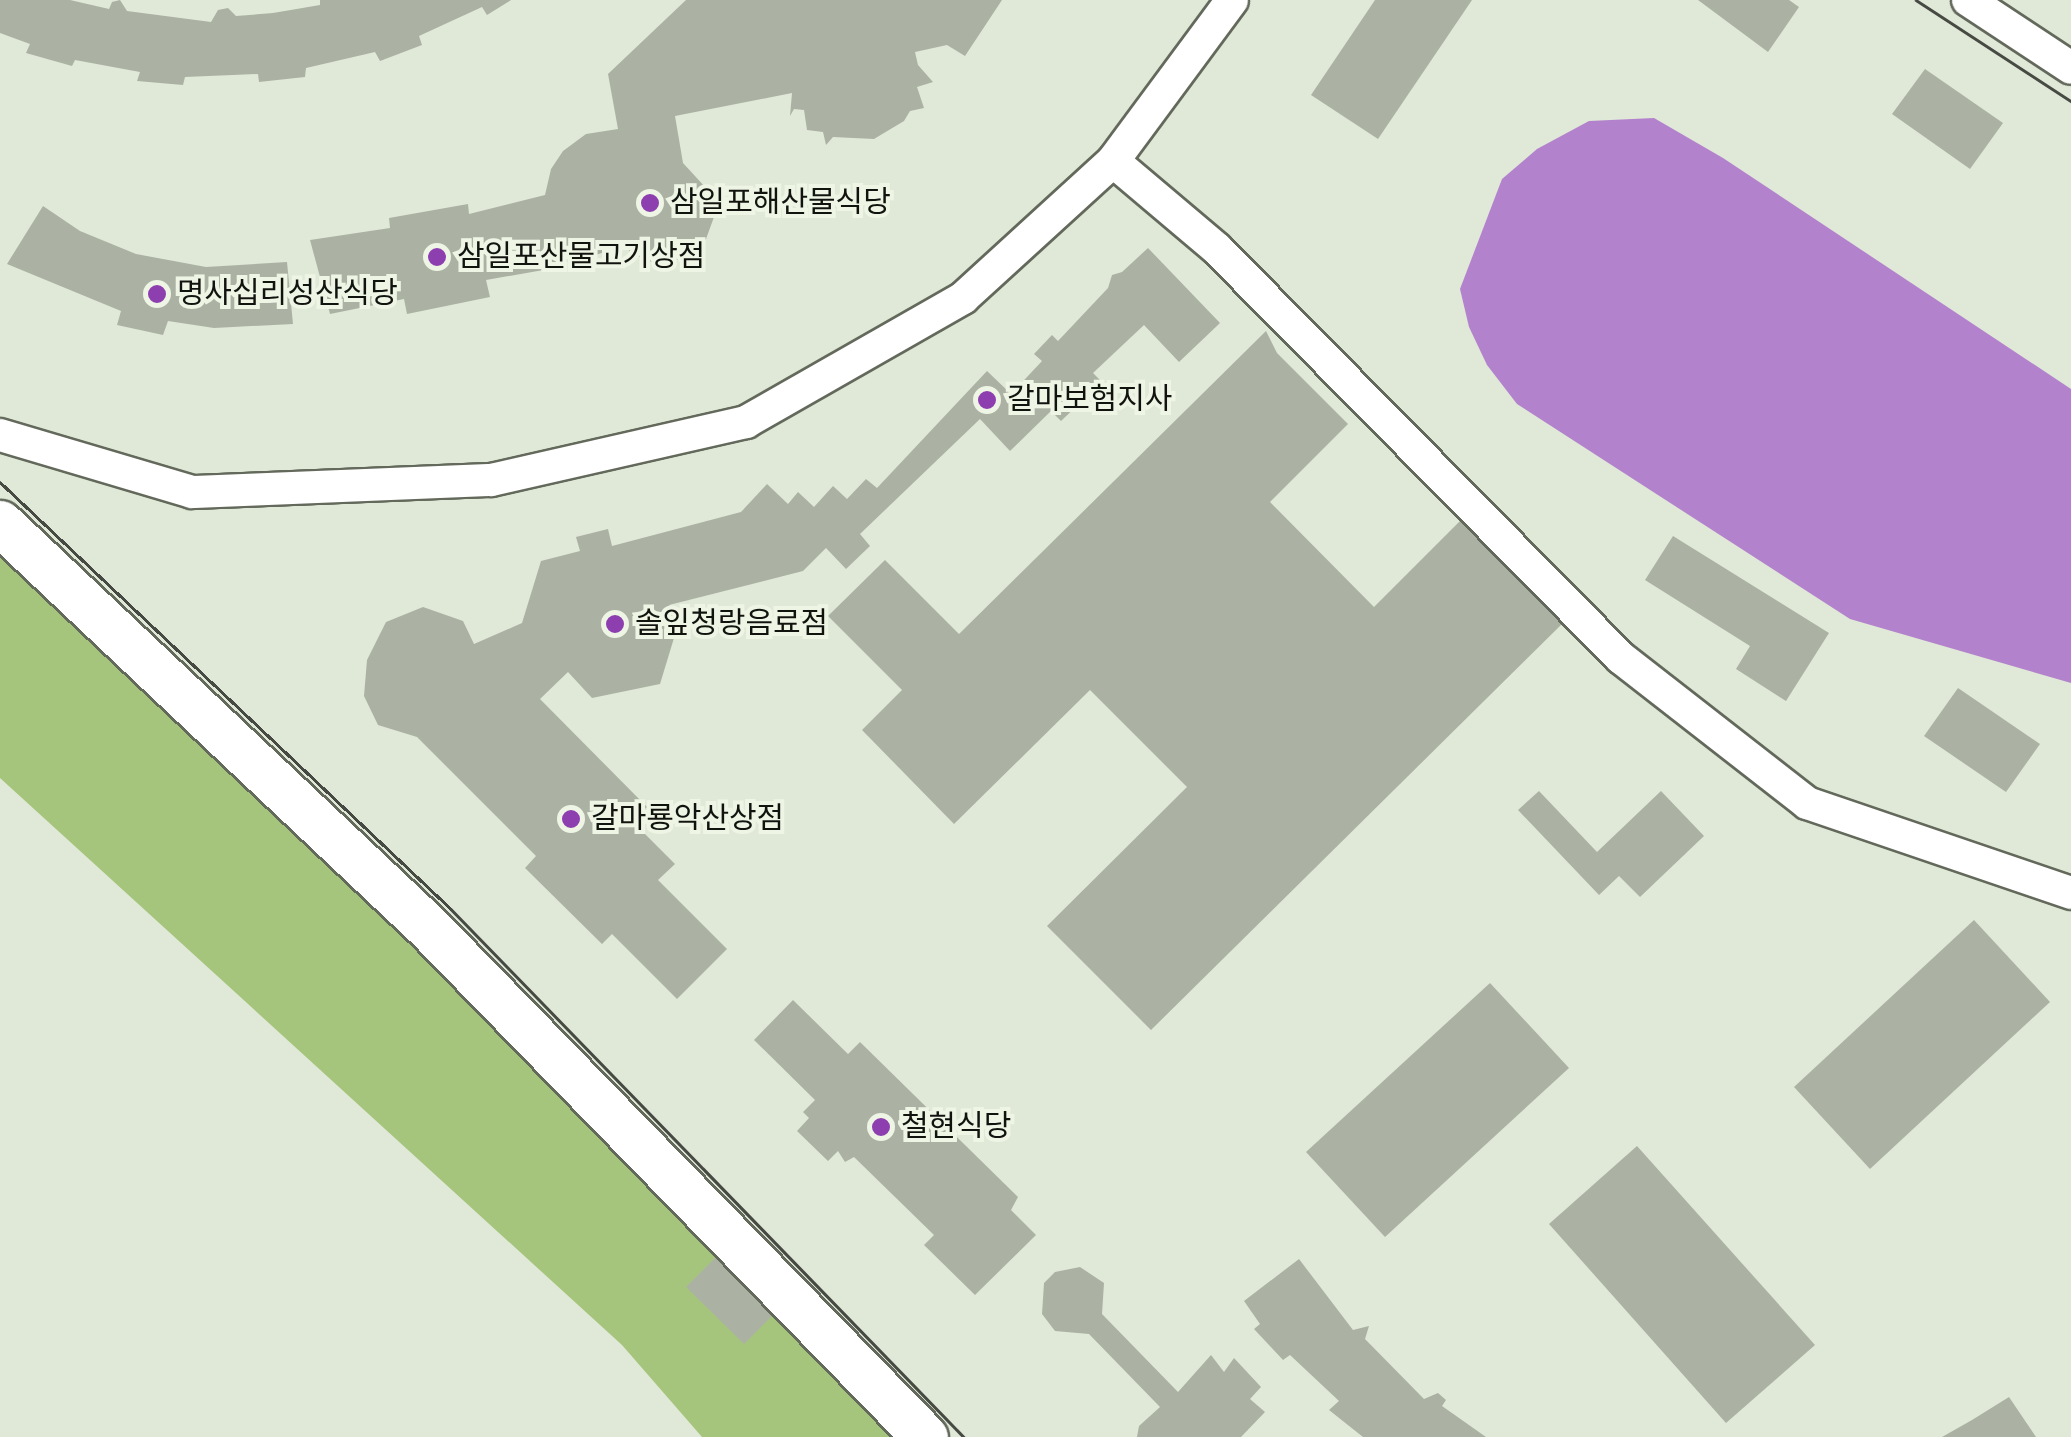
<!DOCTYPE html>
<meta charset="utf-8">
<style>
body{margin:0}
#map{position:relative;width:2071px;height:1437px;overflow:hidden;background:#e0e8d8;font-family:"Nunito Sans","Noto Sans KR",sans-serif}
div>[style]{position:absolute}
.green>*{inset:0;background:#a6c57c}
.water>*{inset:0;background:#b382cc}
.building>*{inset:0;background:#abb2a3}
.roads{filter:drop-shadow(2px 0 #63695b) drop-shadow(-2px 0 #63695b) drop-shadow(0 2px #63695b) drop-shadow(0 -2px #63695b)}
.street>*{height:32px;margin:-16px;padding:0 16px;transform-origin:16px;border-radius:16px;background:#fff}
.secondary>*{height:45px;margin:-22.5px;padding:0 22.5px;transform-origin:22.5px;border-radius:22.5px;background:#fff}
.tram>*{height:2.5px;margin:-1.25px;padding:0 1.25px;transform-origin:1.25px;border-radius:1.25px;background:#464a42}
.dots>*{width:28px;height:28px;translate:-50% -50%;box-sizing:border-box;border:5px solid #eef5e5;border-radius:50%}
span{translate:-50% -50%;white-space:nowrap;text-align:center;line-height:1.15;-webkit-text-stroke:8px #eef5e5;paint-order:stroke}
.poi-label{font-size:30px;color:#11130e}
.left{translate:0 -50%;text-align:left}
</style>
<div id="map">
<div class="green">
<div style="clip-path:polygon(0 523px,925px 1437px,702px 1437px,622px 1345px,0 778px)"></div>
</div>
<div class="water">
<div style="clip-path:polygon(1654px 118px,1723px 158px,2071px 389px,2071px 683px,1850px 619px,1517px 404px,1487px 365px,1469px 327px,1460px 289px,1502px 179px,1537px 149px,1589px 121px)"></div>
</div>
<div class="building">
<div style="clip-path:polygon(0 0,70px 0,109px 9px,112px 2px,120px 0,127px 11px,211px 22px,218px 10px,228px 8px,236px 16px,273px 13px,320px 5px,320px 0,511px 0,487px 15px,482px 7px,419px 36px,422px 45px,380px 61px,375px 52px,306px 68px,305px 77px,259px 82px,258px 74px,185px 77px,183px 85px,137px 81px,140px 72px,75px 60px,72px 66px,26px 53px,30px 44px,0 33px)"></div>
<div style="clip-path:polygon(686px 0,1002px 0,965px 56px,947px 45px,915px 52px,918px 65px,933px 82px,917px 87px,924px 108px,910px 111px,904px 121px,874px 139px,833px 137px,826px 145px,823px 132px,807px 130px,804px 110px,794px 109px,790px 116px,792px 93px,675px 116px,683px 163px,706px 188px,714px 217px,706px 239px,688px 258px,657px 264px,632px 254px,625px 245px,587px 258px,586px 247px,562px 254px,566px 266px,486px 280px,490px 297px,407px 314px,404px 299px,330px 314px,310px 240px,390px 228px,389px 218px,468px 204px,469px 214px,545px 195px,551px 169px,563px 151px,586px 134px,618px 129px,608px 74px)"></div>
<div style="clip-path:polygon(1375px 0,1472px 0,1378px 139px,1311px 95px)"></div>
<div style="clip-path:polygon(1698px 0,1789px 0,1799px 7px,1768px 52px)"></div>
<div style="clip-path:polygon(1925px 69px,2003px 123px,1970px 169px,1892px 114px)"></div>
<div style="clip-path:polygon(43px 206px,80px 231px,136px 254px,206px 267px,287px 262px,293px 324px,214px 328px,168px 321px,163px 335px,117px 325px,121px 311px,7px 264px)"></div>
<div style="clip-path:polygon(1148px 248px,1220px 323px,1179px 362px,1144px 325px,1093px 373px,1102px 382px,1061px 421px,1051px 411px,1010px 451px,980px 419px,860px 534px,870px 546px,846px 569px,826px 548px,803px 571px,669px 605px,681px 615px,660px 684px,592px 698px,568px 672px,540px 699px,647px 807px,632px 821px,675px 864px,658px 880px,727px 949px,677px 999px,612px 934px,602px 944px,525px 868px,536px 856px,417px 737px,378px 725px,364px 696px,367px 660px,386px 622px,423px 607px,463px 621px,474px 644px,522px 623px,541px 561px,580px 551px,576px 537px,608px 529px,612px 546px,741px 512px,767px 484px,788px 504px,798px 492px,814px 507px,833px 486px,847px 499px,866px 479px,877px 488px,987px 371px,1011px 394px,1042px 361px,1034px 354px,1052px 335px,1058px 341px,1108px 288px,1112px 275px,1122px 272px)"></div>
<div style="clip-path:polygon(1266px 331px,1277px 353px,1348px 424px,1270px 502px,1374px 607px,1460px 521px,1562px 624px,1151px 1030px,1047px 926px,1187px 787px,1090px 690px,954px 824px,862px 730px,902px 690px,828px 616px,885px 560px,959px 634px)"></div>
<div style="clip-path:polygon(1673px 536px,1829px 633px,1786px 701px,1736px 669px,1750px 646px,1645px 580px)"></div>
<div style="clip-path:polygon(1958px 688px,2040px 744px,2006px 792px,1924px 736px)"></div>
<div style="clip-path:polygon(1539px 791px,1597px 852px,1661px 791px,1704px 836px,1640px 897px,1619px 876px,1599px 895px,1518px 810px)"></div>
<div style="clip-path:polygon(1974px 920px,2050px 1002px,1870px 1169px,1794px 1087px)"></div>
<div style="clip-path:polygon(1490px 983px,1569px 1068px,1385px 1237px,1306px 1152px)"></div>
<div style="clip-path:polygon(793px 1000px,848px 1054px,860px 1042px,1018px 1197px,1011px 1210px,1036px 1235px,975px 1295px,924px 1245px,934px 1235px,854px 1157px,845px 1162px,838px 1151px,828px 1161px,797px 1131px,809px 1118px,803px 1112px,815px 1100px,754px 1040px)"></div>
<div style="clip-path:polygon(1637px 1146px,1815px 1345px,1726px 1423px,1549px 1224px)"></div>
<div style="clip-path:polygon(720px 1253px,778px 1310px,744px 1344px,686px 1287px)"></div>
<div style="clip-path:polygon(1299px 1259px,1353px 1330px,1369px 1326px,1365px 1339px,1424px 1399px,1438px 1393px,1446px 1400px,1442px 1406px,1486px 1437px,1363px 1437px,1329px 1410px,1339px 1401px,1290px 1355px,1283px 1360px,1254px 1329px,1260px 1324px,1244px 1301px)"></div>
<div style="clip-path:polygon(1080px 1267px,1104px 1283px,1102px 1314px,1178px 1392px,1211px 1355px,1224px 1372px,1234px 1358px,1261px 1387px,1250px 1399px,1265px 1412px,1241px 1437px,1137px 1437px,1139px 1426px,1160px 1407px,1089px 1334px,1055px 1331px,1042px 1314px,1044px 1283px,1055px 1272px)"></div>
<div style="clip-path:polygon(2009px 1397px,2036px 1437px,1942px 1437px,1972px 1420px)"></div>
</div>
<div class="roads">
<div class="street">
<div style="left:1968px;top:0;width:123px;rotate:33.4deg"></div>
<div style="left:1113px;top:161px;width:200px;rotate:-53.5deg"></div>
<div style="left:0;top:435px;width:200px;rotate:16.5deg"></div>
<div style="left:192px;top:492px;width:299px;rotate:-2.3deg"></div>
<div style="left:491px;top:480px;width:262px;rotate:-12.8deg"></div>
<div style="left:746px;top:422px;width:250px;rotate:-29.7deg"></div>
<div style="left:963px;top:298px;width:203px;rotate:-42.4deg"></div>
<div style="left:1113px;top:161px;width:136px;rotate:40.2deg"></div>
<div style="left:1217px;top:249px;width:575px;rotate:45.35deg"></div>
<div style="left:1621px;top:658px;width:236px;rotate:37.9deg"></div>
<div style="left:1807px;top:803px;width:279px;rotate:18.8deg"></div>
</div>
<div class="secondary">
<div style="left:0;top:523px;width:589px;rotate:43.35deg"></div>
<div style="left:428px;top:927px;width:712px;rotate:45.74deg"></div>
</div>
</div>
<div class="tram">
<div style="left:1916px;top:0;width:185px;rotate:33.1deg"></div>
<div style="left:0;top:482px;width:621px;rotate:43.43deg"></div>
<div style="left:451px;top:909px;width:736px;rotate:45.83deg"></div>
</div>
<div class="dots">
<div style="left:650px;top:203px;background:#8d3fb0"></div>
<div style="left:437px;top:257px;background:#8d3fb0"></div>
<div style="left:157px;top:294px;background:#8d3fb0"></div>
<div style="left:987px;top:400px;background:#8d3fb0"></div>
<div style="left:615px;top:624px;background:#8d3fb0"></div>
<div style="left:571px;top:819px;background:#8d3fb0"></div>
<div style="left:881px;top:1127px;background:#8d3fb0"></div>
</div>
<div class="poi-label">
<span class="left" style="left:670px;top:203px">삼일포해산물식당</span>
<span class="left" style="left:457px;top:257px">삼일포산물고기상점</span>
<span class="left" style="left:177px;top:294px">명사십리성산식당</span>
<span class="left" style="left:1007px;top:400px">갈마보험지사</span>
<span class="left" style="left:635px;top:624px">솔잎청랑음료점</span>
<span class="left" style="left:591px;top:819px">갈마룡악산상점</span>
<span class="left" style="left:901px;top:1127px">철현식당</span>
</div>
</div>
